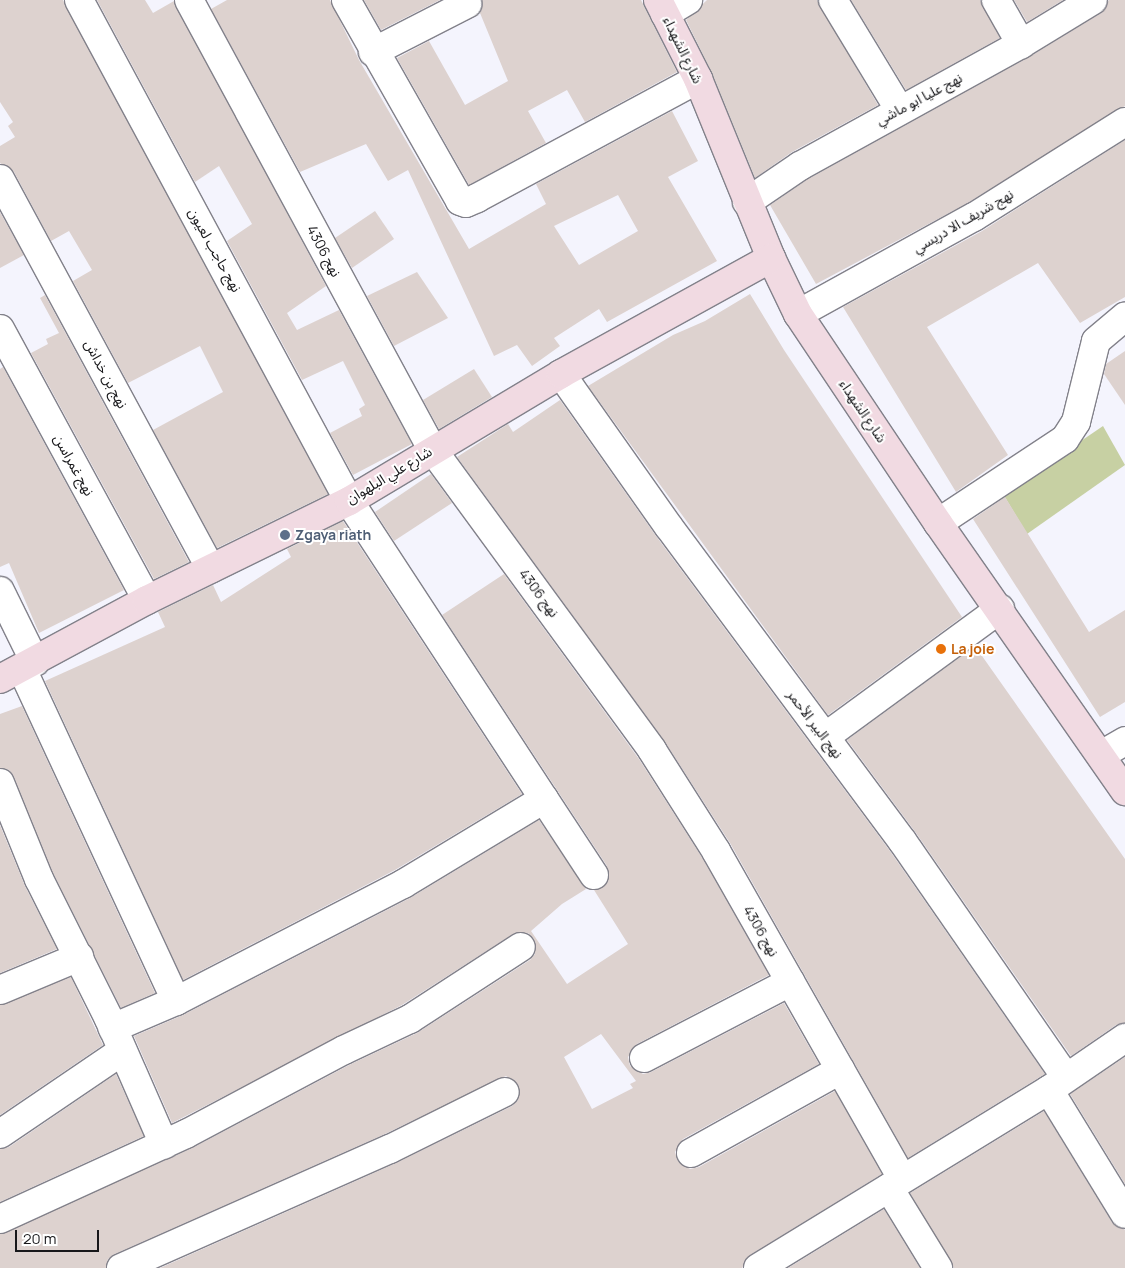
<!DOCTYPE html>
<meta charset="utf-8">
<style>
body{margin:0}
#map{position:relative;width:1125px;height:1268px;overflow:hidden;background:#f4f4fd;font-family:Manrope,"Noto Sans Arabic",sans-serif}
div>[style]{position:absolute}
.green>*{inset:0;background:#c7d0a3}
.building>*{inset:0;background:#ddd2cf}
.roads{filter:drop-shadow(1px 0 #82818a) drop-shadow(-1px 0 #82818a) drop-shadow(0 1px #82818a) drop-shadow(0 -1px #82818a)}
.street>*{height:28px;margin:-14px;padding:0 14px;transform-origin:14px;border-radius:14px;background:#fff}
.secondary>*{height:28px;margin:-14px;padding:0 14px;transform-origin:14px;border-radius:14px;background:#f1dae2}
.dots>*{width:14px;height:14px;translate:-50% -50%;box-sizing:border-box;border:2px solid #fff;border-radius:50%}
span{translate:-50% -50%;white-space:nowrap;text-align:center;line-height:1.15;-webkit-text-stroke:4px #fff;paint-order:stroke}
.street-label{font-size:14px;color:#17171a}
.service-label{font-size:14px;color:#4e5e75;font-weight:700}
.left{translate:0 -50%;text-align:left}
.food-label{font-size:14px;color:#c56008;font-weight:700}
.scale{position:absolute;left:15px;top:1230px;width:84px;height:22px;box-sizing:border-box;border:2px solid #17171a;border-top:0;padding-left:6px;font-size:15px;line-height:18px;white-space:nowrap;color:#17171a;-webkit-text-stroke:4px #fff;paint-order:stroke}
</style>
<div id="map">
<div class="green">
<div style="clip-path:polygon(1103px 426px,1125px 465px,1027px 534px,1003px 494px)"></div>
</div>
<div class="building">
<div style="clip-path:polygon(0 0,63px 0,328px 494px,217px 548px,153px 430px,223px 392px,200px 346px,128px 383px,73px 281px,92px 270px,69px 231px,51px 241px,14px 172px,0 163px,0 146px,15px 137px,8px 126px,13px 122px,11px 119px,0 102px)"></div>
<div style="clip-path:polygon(97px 0,145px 0,153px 13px,174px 1px,326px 286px,287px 313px,297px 330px,339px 310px,412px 444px,353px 475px,330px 433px,362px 416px,359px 409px,365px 405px,343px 361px,302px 380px,227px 241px,252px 224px,219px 166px,195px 182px)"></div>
<div style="clip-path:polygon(evenodd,227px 0,330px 0,359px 60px,469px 249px,546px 204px,536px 184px,672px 111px,698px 161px,668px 177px,717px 261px,607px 322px,599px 309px,554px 338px,560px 346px,532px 366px,517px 345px,494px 356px,408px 170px,388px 181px,366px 144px,300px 172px,211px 9px,227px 0,618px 195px,638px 231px,579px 265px,554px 226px,618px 195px)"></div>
<div style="clip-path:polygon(364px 0,440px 0,381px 30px)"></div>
<div style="clip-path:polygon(482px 0,641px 0,677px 72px,585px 122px,567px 90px,528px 111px,546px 143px,469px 185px,397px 58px,429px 41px,465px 105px,508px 81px,480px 13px)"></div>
<div style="clip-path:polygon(707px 0,817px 0,878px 105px,792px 152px,755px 178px,712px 73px,686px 20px)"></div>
<div style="clip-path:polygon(851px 0,980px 0,1000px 38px,906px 90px)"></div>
<div style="clip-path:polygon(1014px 0,1063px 0,1027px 22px)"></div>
<div style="clip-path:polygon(1109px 0,1125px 0,1125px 106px,966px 204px,816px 284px,770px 205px,808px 179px,1029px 57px,1101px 13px)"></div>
<div style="clip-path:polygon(1125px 140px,1125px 297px,1080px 323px,1038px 263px,927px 327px,1008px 455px,956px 492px,843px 307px,982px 231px)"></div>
<div style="clip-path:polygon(375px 211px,394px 239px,352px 268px,335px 238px)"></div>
<div style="clip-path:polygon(0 212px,24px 255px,0 268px)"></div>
<div style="clip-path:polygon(417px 272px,448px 318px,394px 346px,367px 296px)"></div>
<div style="clip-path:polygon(750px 294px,784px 350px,962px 617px,828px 715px,588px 386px,673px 335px,705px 321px)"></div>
<div style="clip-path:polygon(45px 295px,189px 562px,154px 579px,31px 353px,48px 344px,46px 339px,59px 333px,40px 298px)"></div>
<div style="clip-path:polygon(1125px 351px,1125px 405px,1104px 374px,1106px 364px)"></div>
<div style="clip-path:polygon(3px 367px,124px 590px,39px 633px,9px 563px,0 567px,0 369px)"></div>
<div style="clip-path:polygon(474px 369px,492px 397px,439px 429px,423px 400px)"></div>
<div style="clip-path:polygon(560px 400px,656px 536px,890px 851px,1045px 1074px,908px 1158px,730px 843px,665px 742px,457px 457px,508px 424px,513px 432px)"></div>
<div style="clip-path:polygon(431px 474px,452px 503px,394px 541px,375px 512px)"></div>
<div style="clip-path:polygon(1005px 497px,1089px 632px,1125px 610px,1125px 702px,1100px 717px,973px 519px)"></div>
<div style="clip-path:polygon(343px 521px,522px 794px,395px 870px,183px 980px,45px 681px,165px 627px,158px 612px,213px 585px,221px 602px,291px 557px,287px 549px)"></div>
<div style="clip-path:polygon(evenodd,504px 574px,639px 759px,703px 859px,769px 975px,637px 1044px,628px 1057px,630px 1066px,643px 1074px,651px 1072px,784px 1003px,819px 1064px,683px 1139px,675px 1152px,678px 1161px,690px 1169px,699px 1167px,835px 1091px,882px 1174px,750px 1255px,742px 1268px,160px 1268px,396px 1163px,512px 1106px,518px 1100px,519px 1086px,506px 1076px,383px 1135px,115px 1254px,108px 1259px,106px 1268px,0 1268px,0 1234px,192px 1148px,351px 1064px,417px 1033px,530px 960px,535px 954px,534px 939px,528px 933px,513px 934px,402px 1005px,172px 1123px,134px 1036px,183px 1015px,410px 898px,539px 820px,586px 889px,562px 904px,531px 931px,567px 984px,628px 944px,594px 890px,608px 882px,607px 866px,442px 615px,504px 574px,601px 1034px,636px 1081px,630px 1084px,633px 1088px,592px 1109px,564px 1057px,601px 1034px)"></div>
<div style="clip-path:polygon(975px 646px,1125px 859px,1125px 1023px,1116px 1025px,1071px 1056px,916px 833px,847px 740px)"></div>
<div style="clip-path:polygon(22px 706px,155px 993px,121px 1008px,53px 873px,14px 777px,9px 770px,0 768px,0 714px)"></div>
<div style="clip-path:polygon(0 825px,25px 886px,57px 949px,0 973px)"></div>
<div style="clip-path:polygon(71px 977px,103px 1045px,0 1115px,0 1005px)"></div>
<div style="clip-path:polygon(1125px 1057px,1125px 1184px,1070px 1094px)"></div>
<div style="clip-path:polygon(116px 1074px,144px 1136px,0 1202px,0 1149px,9px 1147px)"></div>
<div style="clip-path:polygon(1044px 1111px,1112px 1222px,1125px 1230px,1125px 1268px,954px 1268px,910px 1193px)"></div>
<div style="clip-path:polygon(884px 1209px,920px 1268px,788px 1268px)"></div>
</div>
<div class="roads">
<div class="street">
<div style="left:79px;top:0;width:569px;rotate:61.68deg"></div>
<div style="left:349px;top:501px;width:356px;rotate:56.8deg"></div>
<div style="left:544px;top:799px;width:165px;rotate:148.9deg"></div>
<div style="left:403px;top:884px;width:255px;rotate:152.7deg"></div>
<div style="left:176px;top:1001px;width:69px;rotate:156.8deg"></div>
<div style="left:189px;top:0;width:511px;rotate:61.58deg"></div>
<div style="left:432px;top:449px;width:373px;rotate:53.8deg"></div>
<div style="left:652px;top:750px;width:120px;rotate:57.6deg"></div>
<div style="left:716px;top:851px;width:376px;rotate:60.4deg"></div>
<div style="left:346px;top:0;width:231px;rotate:60.4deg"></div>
<div style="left:460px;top:201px;width:6px;rotate:18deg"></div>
<div style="left:466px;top:203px;width:12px;rotate:-24deg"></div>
<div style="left:477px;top:198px;width:251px;rotate:-28.3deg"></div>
<div style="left:833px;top:0;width:127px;rotate:58.8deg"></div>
<div style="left:996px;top:0;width:51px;rotate:60.4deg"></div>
<div style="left:665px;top:14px;width:27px;rotate:-31deg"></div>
<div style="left:373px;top:52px;width:106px;rotate:-27.1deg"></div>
<div style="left:0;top:179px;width:443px;rotate:61.6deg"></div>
<div style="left:747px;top:202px;width:64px;rotate:-34.2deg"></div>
<div style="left:800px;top:166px;width:252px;rotate:-28.9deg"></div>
<div style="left:1021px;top:44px;width:84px;rotate:-31.4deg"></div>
<div style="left:798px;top:314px;width:201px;rotate:-28.9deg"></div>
<div style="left:974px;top:217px;width:178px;rotate:-32.2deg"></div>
<div style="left:0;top:329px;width:308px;rotate:61.5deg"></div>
<div style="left:561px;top:374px;width:187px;rotate:54.8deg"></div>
<div style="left:669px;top:527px;width:392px;rotate:53.4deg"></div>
<div style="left:903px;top:842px;width:286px;rotate:55.3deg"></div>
<div style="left:938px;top:523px;width:152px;rotate:-33.5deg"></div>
<div style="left:1065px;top:439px;width:20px;rotate:-57deg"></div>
<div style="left:1076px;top:422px;width:83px;rotate:-76.1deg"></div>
<div style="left:1096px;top:341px;width:38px;rotate:-40deg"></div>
<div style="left:0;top:591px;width:79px;rotate:63.8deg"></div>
<div style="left:22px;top:669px;width:366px;rotate:65.1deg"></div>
<div style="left:825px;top:737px;width:217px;rotate:-36.2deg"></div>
<div style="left:1101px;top:755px;width:28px;rotate:-30deg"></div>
<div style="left:0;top:783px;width:104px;rotate:67.9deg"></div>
<div style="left:39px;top:879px;width:157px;rotate:63.4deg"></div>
<div style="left:109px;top:1019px;width:137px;rotate:66.3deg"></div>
<div style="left:544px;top:799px;width:91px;rotate:56.7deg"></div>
<div style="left:0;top:990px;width:86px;rotate:-22.7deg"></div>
<div style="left:644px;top:1058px;width:165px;rotate:-27.5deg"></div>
<div style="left:1049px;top:1090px;width:145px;rotate:58.5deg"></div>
<div style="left:0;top:1134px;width:148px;rotate:-34.2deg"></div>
<div style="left:691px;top:1153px;width:171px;rotate:-29.1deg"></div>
<div style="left:889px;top:1188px;width:94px;rotate:58.5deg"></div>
<div style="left:0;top:1219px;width:205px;rotate:-24.6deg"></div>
<div style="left:186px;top:1134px;width:179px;rotate:-28deg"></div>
<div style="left:344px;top:1050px;width:73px;rotate:-25.2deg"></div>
<div style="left:410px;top:1019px;width:132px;rotate:-33deg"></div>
<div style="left:121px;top:1268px;width:294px;rotate:-23.9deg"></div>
<div style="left:390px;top:1149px;width:128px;rotate:-26.4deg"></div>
<div style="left:758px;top:1268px;width:341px;rotate:-31.5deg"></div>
<div style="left:1049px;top:1090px;width:92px;rotate:-34.4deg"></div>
</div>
<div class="secondary">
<div style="left:658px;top:0;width:89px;rotate:63.1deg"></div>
<div style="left:698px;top:79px;width:193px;rotate:67.8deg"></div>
<div style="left:771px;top:258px;width:62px;rotate:64.3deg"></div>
<div style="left:798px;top:314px;width:252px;rotate:56.2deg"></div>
<div style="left:938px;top:523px;width:327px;rotate:55.1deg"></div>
<div style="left:0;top:679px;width:167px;rotate:-28.3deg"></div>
<div style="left:147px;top:600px;width:225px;rotate:-26.1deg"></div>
<div style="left:349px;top:501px;width:247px;rotate:-30.9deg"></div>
<div style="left:561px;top:374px;width:240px;rotate:-28.9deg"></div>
</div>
</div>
<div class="dots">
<div style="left:285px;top:535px;background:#5c6f8a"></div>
<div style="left:941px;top:649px;background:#e8710a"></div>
</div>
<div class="street-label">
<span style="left:683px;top:50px;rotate:64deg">شارع الشهداء</span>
<span style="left:919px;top:99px;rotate:-28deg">نهج عليا ابو ماشي</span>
<span style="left:963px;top:221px;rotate:-30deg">نهج شريف الا دريسي</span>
<span style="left:215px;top:250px;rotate:61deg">نهج حاجب لعيون</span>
<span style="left:324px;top:251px;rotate:62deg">نهج 4306</span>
<span style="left:106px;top:374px;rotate:62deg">نهج بن خداش</span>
<span style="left:863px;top:411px;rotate:56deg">شارع الشهداء</span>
<span style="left:74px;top:465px;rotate:61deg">نهج غمراسن</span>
<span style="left:389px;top:475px;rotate:-31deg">شارع علي البلهوان</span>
<span style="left:539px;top:593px;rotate:53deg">نهج 4306</span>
<span style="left:815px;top:724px;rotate:53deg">نهج البير الأحمر</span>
<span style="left:761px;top:931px;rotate:60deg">نهج 4306</span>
</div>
<div class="service-label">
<span class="left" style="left:295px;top:535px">Zgaya riath</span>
</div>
<div class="food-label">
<span class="left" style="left:951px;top:649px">La joie</span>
</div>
<div class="scale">20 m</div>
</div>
